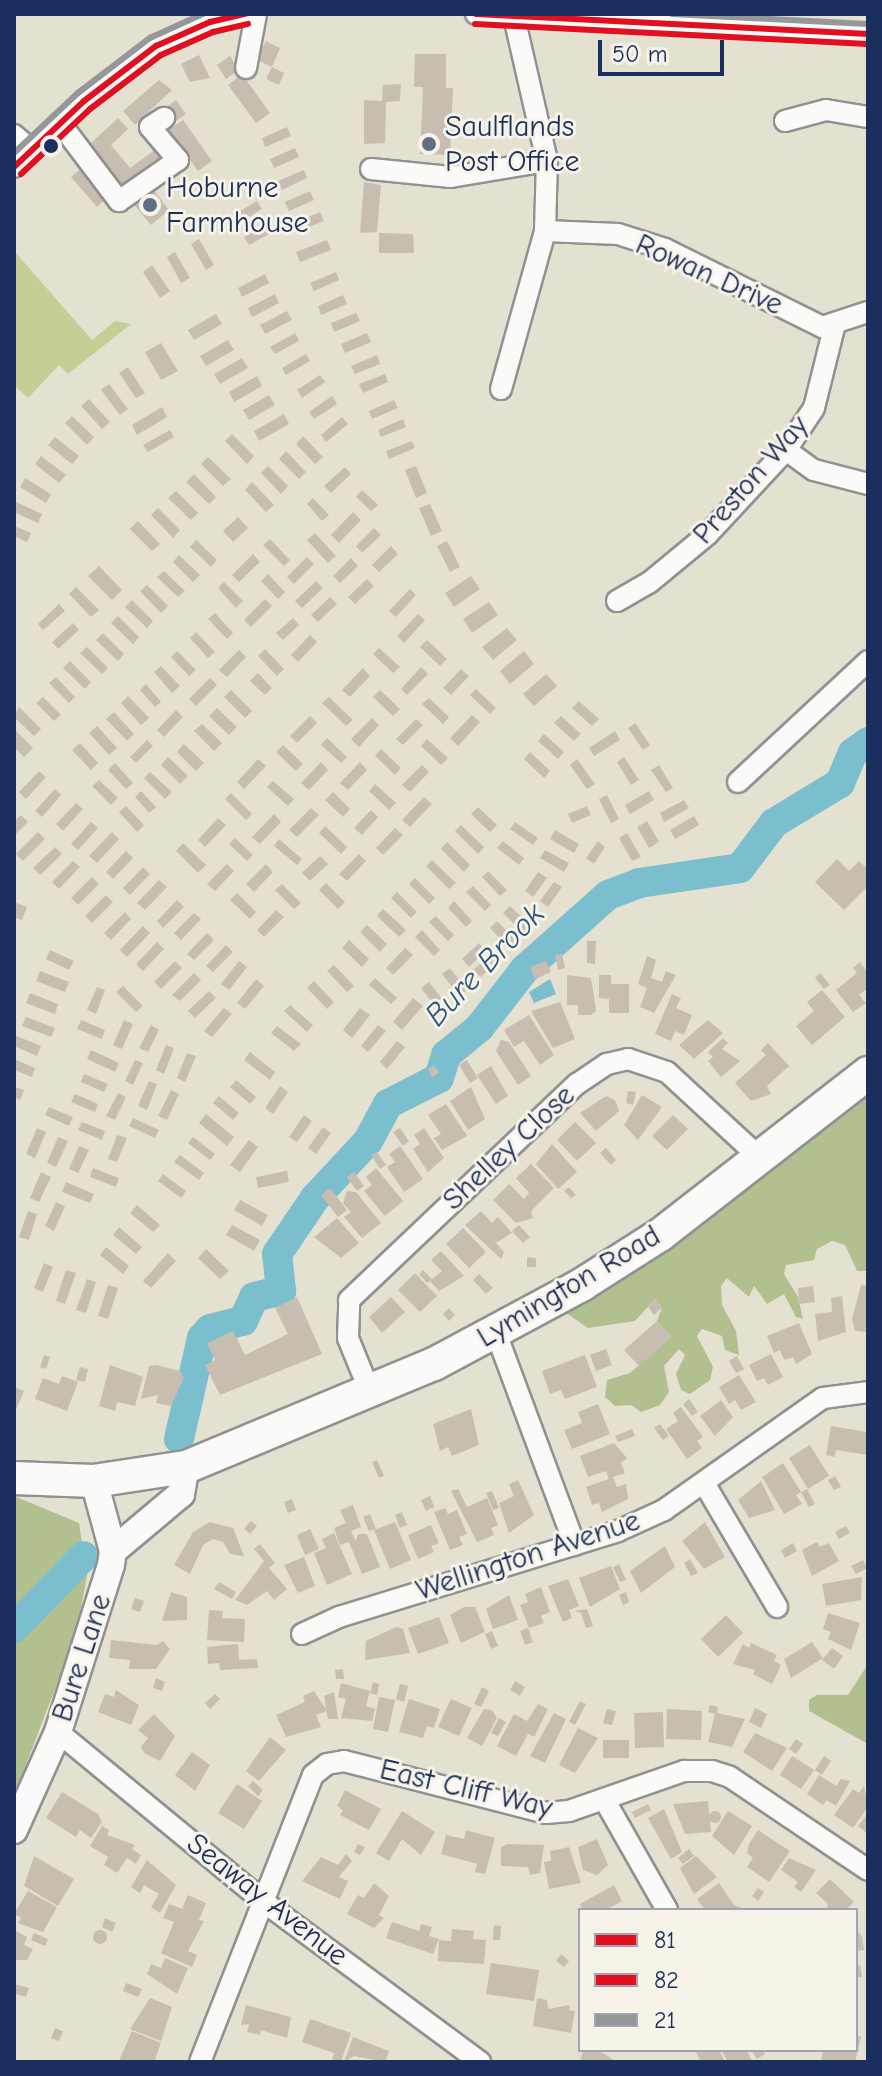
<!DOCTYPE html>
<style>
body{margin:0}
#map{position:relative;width:882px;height:2076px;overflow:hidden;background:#e5e1d1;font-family:"Comic Neue",sans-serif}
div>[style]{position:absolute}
.green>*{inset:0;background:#c5ce94}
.forest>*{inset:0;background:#b1c08e}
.water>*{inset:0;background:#7bbfce}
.river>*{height:30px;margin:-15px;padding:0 15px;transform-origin:15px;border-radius:15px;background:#7bbfce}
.building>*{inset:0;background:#c8bdb1}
.round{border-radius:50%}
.roads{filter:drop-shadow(2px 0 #909191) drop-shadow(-2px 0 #909191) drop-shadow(0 2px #909191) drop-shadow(0 -2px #909191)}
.minor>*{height:20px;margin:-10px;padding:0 10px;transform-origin:10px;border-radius:10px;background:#fbfaf8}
.tertiary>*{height:26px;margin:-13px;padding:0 13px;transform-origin:13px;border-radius:13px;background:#fbfaf8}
.primary>*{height:32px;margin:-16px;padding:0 16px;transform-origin:16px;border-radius:16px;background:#fbfaf8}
.bus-1>*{height:6px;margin:-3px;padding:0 3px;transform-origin:3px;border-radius:3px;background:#e01021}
.bus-2>*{height:6px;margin:-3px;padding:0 3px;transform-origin:3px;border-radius:3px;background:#e01021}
.bus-3>*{height:6px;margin:-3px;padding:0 3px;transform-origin:3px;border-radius:3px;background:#969799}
.dots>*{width:22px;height:22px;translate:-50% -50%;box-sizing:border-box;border:4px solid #f7f3e8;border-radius:50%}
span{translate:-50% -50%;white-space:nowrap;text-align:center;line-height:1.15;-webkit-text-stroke:6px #f7f3e8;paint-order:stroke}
.poi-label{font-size:30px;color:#1b2f5e}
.left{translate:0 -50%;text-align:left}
.street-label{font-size:30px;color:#1b2f5e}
.water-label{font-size:32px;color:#2a567f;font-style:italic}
.frame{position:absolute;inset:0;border:16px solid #1b2f5e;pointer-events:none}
.legend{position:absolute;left:578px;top:1908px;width:280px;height:144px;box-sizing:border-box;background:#f7f3e8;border:2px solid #9fa5b1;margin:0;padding:10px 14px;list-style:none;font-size:24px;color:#1b2f5e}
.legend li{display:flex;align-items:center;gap:16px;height:40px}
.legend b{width:40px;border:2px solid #9fa5b1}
.scale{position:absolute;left:598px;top:40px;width:126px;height:36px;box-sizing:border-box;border:4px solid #1b2f5e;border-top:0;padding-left:10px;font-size:24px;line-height:28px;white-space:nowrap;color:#1b2f5e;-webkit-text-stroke:6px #f7f3e8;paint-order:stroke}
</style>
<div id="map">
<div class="green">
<div style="clip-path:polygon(15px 252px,92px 340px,115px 321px,131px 324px,68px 374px,59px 365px,28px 398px,14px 385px)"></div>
</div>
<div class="forest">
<div style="clip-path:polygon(868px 1079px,868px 1271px,857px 1271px,845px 1245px,832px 1241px,817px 1249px,814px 1260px,786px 1265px,784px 1274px,798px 1297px,803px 1319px,796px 1317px,784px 1294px,767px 1304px,754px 1286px,749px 1297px,727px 1278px,721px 1286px,722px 1305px,736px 1331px,739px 1355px,725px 1350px,722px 1336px,702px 1329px,697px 1336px,713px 1367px,710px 1380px,690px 1394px,681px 1390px,676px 1374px,685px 1355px,679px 1349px,664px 1366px,669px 1392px,660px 1405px,641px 1412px,631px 1405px,615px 1406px,605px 1397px,607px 1380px,630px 1373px,671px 1337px,657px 1321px,662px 1308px,655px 1299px,635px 1321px,588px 1328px,562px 1310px)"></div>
<div style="clip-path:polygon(14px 1496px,79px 1523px,87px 1576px,76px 1634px,14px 1796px)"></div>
<div style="clip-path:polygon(868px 1664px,868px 1744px,809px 1711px,809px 1700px,817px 1695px,848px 1695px)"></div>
</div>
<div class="water">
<div style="clip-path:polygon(550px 979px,556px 994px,534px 1003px,529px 992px)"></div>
</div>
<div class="river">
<div style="left:179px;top:1439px;width:104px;rotate:-77.2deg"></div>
<div style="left:202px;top:1338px;width:12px;rotate:-48deg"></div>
<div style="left:210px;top:1329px;width:34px;rotate:-14deg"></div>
<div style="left:243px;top:1321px;width:26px;rotate:-65deg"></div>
<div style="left:254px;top:1297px;width:28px;rotate:-13deg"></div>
<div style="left:281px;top:1291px;width:37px;rotate:-96deg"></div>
<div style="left:277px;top:1254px;width:68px;rotate:-55.8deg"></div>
<div style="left:315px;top:1198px;width:78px;rotate:-47.1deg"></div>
<div style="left:368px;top:1141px;width:42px;rotate:-61.6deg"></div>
<div style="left:388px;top:1104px;width:57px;rotate:-27deg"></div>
<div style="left:439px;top:1078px;width:24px;rotate:-73deg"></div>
<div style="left:446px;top:1055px;width:43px;rotate:-39.3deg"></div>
<div style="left:479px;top:1028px;width:75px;rotate:-52.1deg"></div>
<div style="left:525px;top:969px;width:111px;rotate:-41.7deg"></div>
<div style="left:608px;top:895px;width:33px;rotate:-21deg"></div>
<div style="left:639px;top:883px;width:102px;rotate:-8.4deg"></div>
<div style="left:740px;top:868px;width:56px;rotate:-52.9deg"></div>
<div style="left:774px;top:823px;width:77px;rotate:-31.2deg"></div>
<div style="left:840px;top:783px;width:33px;rotate:-67deg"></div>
<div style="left:853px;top:753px;width:19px;rotate:-36deg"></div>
<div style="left:14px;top:1628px;width:100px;rotate:-45.8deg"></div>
</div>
<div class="building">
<div style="clip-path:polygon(266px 41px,280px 48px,272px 67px,257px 60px)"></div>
<div style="clip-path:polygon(415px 54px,446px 54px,446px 88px,453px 88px,450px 155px,420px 154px,423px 87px,414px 87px)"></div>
<div style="clip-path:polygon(199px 55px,210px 78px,190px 82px,181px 64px)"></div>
<div style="clip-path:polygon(230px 56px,239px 70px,226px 79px,217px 65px)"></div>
<div style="clip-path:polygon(272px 67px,284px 73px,279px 85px,266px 79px)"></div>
<div style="clip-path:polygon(242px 74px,270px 113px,256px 123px,228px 85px)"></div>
<div style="clip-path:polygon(159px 80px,172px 90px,135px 125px,123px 111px)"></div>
<div style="clip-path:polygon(401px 84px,400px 101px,386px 102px,385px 143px,364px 144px,364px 100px,382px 101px,383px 85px)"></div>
<div style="clip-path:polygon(176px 100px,186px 114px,173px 123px,164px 109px)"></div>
<div style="clip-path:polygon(118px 118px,128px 129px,111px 145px,130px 168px,159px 147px,169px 159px,126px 189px,89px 145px)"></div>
<div style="clip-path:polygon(183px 120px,212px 161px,198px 171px,169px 130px)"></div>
<div style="clip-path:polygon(287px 127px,291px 136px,265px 147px,262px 138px)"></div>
<div style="clip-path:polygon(295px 148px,299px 157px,274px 168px,270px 159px)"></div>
<div style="clip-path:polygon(83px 167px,108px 197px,97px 207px,71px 177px)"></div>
<div style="clip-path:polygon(304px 170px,307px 178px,282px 190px,278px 181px)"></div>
<div style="clip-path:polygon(364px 182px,381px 185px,377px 232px,360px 233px)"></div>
<div style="clip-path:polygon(150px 185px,169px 210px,151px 225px,131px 201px)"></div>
<div style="clip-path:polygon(310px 191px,314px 200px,289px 211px,285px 202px)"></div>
<div style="clip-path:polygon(257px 201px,262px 209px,239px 223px,234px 215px)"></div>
<div style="clip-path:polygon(320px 212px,324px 221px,298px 231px,295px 223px)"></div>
<div style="clip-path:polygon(267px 223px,273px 232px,249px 245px,244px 237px)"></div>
<div style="clip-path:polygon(379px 233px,413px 234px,414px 253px,379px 253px)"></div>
<div style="clip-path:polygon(199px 239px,214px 265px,206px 270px,191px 244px)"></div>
<div style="clip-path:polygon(327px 240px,331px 250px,300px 262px,296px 252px)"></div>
<div style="clip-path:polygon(175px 252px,190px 278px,181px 283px,167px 257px)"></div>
<div style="clip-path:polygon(152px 265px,170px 291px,160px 298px,143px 272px)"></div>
<div style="clip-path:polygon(336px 272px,339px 280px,314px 291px,310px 283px)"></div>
<div style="clip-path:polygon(265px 274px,269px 283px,242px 297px,238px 288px)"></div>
<div style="clip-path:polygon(275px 294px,279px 303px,252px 317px,248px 308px)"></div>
<div style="clip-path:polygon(343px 295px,347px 304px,321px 315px,318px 306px)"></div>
<div style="clip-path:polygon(287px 311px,292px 320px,265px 334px,260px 325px)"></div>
<div style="clip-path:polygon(356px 313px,360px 321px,334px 332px,331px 323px)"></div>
<div style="clip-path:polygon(216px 314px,222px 324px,194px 340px,188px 330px)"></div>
<div style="clip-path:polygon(295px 333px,299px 341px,275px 354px,270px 347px)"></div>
<div style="clip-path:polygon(367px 333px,371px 342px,345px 353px,341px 344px)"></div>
<div style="clip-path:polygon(228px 340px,234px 350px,206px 366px,200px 356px)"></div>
<div style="clip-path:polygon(161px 343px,178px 371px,161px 380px,145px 352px)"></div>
<div style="clip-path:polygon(306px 354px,310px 361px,286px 375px,282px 368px)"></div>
<div style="clip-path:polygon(377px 355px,380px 364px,355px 374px,351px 366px)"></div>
<div style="clip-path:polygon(242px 358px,248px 368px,220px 384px,214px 374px)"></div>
<div style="clip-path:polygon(128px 367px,145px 393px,136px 398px,119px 373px)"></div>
<div style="clip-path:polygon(385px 374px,388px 382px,363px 393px,359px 384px)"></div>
<div style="clip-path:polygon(320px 375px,325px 382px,302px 398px,297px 390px)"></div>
<div style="clip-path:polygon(257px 376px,262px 386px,234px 402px,229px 392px)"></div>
<div style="clip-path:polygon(109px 384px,128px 409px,120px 415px,101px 390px)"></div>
<div style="clip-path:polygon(269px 395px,275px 405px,249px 420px,243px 410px)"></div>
<div style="clip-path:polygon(332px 396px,337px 404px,314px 419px,309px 412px)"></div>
<div style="clip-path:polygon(89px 399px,110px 422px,102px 429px,81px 406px)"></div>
<div style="clip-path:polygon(394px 400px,398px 408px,372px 419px,369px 411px)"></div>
<div style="clip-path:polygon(162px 407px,167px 417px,137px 435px,132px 425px)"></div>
<div style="clip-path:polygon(284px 414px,289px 424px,259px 441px,254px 431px)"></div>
<div style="clip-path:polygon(72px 416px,94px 437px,87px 445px,65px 423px)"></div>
<div style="clip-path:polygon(342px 417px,348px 424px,326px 442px,321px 435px)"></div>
<div style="clip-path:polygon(403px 419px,406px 427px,381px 437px,378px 430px)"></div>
<div style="clip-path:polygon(170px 430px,174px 437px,148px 452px,143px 445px)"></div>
<div style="clip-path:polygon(232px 434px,254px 456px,247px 464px,225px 441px)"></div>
<div style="clip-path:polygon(303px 436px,323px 457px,315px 464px,296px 444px)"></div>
<div style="clip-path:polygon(55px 437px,79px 456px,72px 464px,48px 445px)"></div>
<div style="clip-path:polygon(412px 441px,415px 448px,389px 459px,386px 451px)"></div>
<div style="clip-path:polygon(286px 451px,306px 472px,299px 479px,279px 459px)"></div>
<div style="clip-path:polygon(41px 456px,66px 475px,59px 483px,35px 464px)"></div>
<div style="clip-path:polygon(208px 457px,231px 479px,223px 486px,201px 464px)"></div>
<div style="clip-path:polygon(268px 466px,288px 486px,281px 494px,261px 473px)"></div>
<div style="clip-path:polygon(416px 466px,427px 493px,416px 498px,405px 470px)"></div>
<div style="clip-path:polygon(345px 467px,351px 474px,331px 493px,324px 486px)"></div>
<div style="clip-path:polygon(194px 474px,216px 497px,209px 504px,186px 482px)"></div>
<div style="clip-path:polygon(25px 478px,51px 494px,46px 503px,20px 487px)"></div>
<div style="clip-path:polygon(252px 482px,274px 505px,266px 512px,245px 490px)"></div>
<div style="clip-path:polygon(362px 490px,378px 505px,371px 511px,356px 497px)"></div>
<div style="clip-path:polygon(176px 491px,198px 513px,191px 520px,168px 498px)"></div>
<div style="clip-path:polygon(313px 498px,329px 515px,322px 521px,307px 504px)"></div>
<div style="clip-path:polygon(14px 501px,42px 514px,38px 523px,14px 512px)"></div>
<div style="clip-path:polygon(430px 504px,442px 531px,431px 536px,419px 508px)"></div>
<div style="clip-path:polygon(158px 508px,180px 530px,173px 538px,151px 515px)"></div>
<div style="clip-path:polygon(353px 512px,361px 520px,339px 543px,331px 535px)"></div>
<div style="clip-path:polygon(238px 517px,248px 528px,233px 542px,223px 531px)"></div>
<div style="clip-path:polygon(138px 521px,160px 544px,152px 551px,130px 529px)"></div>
<div style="clip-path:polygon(14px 526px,31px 533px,27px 542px,14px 536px)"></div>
<div style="clip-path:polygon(374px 528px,381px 535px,362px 553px,356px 546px)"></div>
<div style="clip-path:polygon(315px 533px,336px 556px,328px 563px,307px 540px)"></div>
<div style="clip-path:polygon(270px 539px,290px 560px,284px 566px,263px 545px)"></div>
<div style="clip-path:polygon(196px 540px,217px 560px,211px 567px,190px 547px)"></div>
<div style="clip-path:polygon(447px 541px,460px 567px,450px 572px,437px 546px)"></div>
<div style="clip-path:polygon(391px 546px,398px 554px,379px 572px,372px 565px)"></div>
<div style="clip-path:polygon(253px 554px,260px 562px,239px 582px,232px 575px)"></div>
<div style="clip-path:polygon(179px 555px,200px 575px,193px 582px,173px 562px)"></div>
<div style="clip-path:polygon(307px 557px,314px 564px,294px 584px,287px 577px)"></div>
<div style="clip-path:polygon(351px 558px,358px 566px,340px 583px,333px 576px)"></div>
<div style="clip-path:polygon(99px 566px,122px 590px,112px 600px,88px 576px)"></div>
<div style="clip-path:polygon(164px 571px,185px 591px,178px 597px,157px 577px)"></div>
<div style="clip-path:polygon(268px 574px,285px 592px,278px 599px,261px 581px)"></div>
<div style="clip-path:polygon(471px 576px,480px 589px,454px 607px,445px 593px)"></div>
<div style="clip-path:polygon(367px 579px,374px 586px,355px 604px,348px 597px)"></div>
<div style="clip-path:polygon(316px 581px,323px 588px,302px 608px,295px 601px)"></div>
<div style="clip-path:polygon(224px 582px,243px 601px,236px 608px,218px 588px)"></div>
<div style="clip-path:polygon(147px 585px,168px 606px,161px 613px,140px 591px)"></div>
<div style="clip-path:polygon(76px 587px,99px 610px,91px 617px,69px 594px)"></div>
<div style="clip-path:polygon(410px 589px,416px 595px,396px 617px,389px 611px)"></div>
<div style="clip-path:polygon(330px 597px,337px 604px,318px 622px,311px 615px)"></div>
<div style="clip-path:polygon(265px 599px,272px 606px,251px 627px,244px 620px)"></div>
<div style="clip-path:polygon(132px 600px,153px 621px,147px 628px,125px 607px)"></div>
<div style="clip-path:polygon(489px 602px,498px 615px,472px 633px,463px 619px)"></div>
<div style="clip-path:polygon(59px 604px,65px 611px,43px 630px,38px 624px)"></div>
<div style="clip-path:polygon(215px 613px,233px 633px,227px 639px,208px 619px)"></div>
<div style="clip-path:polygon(418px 614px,425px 620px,404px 643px,397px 636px)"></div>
<div style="clip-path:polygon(118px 616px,139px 637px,133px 644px,111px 623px)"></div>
<div style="clip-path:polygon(293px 618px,299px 625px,283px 640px,276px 633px)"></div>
<div style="clip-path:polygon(73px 623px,79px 630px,58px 649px,52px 642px)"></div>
<div style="clip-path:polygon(507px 628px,517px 640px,493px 660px,482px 647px)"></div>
<div style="clip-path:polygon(196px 632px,215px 652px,208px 658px,190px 638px)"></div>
<div style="clip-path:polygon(103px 633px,124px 654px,118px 661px,96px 640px)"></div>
<div style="clip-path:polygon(310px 635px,317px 642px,298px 662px,291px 655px)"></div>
<div style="clip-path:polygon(427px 640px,447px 659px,440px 666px,420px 647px)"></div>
<div style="clip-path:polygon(87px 647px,108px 668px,102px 674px,80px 653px)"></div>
<div style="clip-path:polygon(379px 648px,400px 667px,393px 673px,373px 654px)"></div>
<div style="clip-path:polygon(265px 649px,284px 669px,277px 676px,258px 656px)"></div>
<div style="clip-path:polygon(239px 650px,246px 657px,227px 677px,219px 670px)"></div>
<div style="clip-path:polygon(177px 651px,196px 670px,189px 676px,171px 657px)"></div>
<div style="clip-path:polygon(524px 651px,534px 664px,510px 684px,500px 671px)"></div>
<div style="clip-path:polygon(70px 661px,91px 682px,85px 689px,63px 668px)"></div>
<div style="clip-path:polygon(161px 666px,180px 686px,172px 693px,154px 672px)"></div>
<div style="clip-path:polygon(421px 667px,428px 674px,407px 695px,401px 689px)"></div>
<div style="clip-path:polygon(363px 668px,370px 676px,350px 697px,342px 690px)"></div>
<div style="clip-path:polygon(461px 669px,469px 676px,451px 695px,443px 688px)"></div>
<div style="clip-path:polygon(258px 673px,272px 688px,265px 695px,250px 681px)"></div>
<div style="clip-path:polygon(546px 674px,557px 686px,534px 706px,523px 694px)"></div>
<div style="clip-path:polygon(56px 677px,75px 697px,69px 703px,49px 683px)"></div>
<div style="clip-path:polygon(210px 678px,217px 685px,196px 706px,189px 699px)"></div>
<div style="clip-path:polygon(146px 684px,161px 702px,155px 707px,140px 690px)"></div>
<div style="clip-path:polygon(476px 689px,496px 708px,490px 714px,470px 695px)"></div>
<div style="clip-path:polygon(231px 690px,252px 711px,245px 718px,224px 697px)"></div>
<div style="clip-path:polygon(380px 690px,400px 709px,393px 716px,373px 697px)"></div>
<div style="clip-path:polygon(128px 696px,149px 718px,141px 725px,121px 703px)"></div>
<div style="clip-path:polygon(43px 697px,61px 715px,54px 721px,36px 703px)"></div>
<div style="clip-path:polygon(329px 697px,353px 720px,346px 726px,322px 703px)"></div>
<div style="clip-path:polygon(429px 698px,449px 717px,443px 724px,422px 704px)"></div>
<div style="clip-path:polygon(579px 701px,599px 719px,592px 726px,572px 708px)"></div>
<div style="clip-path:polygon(19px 707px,41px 729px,34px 736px,14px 717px)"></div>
<div style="clip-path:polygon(217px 708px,237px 727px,229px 735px,209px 716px)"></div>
<div style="clip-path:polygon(176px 710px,183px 717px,164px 737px,157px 730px)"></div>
<div style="clip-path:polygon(114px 712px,134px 734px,127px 741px,106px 719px)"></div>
<div style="clip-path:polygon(472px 715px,480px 722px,458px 746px,450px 738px)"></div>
<div style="clip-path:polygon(310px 716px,317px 723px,297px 743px,290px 736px)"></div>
<div style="clip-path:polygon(561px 716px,581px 734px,574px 741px,554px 723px)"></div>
<div style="clip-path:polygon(372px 718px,379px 725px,359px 747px,351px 739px)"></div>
<div style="clip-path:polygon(416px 719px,423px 725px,403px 745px,396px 739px)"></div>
<div style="clip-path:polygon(635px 723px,650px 745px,643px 750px,628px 728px)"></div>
<div style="clip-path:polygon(202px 724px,222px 743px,214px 751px,194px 731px)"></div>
<div style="clip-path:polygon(97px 726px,117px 748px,109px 755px,89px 733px)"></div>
<div style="clip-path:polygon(14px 729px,33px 748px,24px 757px,14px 747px)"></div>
<div style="clip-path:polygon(615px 731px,620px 740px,594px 756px,589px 748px)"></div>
<div style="clip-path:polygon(544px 734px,564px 752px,558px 759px,538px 741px)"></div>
<div style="clip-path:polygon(327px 738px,347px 757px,341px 763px,321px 745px)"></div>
<div style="clip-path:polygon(427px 739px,448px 758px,441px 765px,421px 746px)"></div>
<div style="clip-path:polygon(147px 740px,153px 746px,136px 763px,130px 757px)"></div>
<div style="clip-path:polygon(80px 743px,98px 763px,91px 770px,72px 750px)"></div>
<div style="clip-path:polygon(184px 744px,204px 763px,196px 771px,177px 752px)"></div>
<div style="clip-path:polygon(283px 745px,303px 764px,296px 771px,276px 752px)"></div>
<div style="clip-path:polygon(381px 749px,401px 768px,395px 775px,375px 756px)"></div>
<div style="clip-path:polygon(530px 752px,550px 771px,544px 778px,524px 759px)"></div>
<div style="clip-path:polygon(168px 757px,188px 776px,180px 784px,161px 765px)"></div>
<div style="clip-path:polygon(624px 757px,639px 780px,631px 785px,617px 762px)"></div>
<div style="clip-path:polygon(258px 759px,266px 766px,244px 789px,237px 782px)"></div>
<div style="clip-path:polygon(577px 759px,595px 784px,587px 789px,570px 765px)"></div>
<div style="clip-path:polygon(321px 762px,328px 770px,309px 790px,301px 783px)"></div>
<div style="clip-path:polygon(360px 762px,367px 770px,348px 790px,340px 783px)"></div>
<div style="clip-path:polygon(115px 763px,133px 783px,126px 789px,108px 770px)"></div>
<div style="clip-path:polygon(422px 765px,429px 772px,410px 792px,402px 785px)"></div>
<div style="clip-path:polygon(659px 765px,673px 788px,666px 792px,651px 770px)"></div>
<div style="clip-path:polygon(39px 771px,46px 777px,26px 799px,19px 792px)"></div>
<div style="clip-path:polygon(150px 772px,172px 792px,165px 799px,144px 778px)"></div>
<div style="clip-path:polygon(99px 780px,118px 798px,111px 805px,92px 786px)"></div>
<div style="clip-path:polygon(273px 781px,294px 799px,288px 806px,267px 787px)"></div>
<div style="clip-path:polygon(375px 784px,396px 803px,389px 810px,369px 791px)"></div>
<div style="clip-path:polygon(55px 789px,61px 795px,42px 817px,35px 811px)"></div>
<div style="clip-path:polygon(141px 791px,156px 807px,149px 813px,135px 797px)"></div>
<div style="clip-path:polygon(649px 791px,654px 800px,630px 814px,625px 805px)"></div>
<div style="clip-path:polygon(333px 792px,350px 809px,343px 817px,325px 800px)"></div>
<div style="clip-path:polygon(231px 793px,252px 814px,246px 820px,225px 799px)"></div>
<div style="clip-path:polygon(607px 795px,619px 819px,611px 823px,599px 799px)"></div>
<div style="clip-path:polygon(424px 797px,432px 804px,410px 827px,402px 820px)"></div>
<div style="clip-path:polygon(684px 800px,689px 808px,664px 822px,660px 813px)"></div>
<div style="clip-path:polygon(76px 803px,83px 809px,63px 831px,56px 824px)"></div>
<div style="clip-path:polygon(126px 806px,144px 825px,137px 832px,119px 812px)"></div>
<div style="clip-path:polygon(587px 806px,591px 815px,572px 823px,568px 814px)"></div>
<div style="clip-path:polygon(478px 807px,497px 825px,490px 832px,471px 814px)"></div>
<div style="clip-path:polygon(311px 808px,319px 815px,297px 837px,289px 830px)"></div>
<div style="clip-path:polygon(371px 810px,378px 817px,362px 835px,354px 828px)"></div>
<div style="clip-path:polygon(274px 814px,281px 822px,260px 844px,252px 837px)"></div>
<div style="clip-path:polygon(21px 815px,28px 822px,14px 836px,14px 822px)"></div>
<div style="clip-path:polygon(694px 816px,699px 825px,675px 839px,670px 830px)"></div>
<div style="clip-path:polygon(218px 818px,226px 825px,205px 847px,198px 840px)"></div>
<div style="clip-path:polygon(647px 821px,659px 842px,649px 848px,637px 827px)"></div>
<div style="clip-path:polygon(91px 822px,98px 828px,78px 850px,71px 844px)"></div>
<div style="clip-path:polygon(515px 822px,538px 838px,533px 845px,510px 829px)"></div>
<div style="clip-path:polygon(461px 825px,484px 847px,478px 854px,455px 831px)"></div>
<div style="clip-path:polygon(325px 826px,347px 847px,341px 854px,319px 833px)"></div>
<div style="clip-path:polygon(395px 828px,403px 835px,383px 855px,376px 848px)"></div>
<div style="clip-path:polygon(555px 830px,579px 844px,574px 853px,550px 839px)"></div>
<div style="clip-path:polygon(38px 832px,45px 839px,23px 861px,16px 854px)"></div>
<div style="clip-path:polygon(112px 832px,119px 839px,97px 863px,89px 856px)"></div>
<div style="clip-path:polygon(627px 833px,641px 857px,632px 861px,619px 838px)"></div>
<div style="clip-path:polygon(235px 838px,253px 855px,247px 861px,229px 844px)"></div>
<div style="clip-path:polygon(279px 839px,302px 859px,297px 865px,274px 846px)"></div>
<div style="clip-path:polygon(503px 841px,524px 858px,519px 865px,497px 848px)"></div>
<div style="clip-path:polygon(598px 841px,605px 847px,594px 864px,586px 858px)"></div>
<div style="clip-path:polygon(447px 842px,470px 865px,464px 872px,441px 849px)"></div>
<div style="clip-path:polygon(183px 843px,206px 865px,198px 873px,176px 851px)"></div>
<div style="clip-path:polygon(55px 847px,62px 854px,40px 875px,33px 868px)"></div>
<div style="clip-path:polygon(545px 850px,569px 863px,564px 872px,540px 858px)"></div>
<div style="clip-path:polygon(126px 851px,133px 858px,113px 879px,106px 872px)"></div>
<div style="clip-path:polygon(359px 854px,366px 861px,347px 881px,339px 874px)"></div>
<div style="clip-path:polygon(320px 856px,328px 864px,310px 881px,302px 873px)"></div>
<div style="clip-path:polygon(837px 859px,849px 871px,859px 861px,868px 869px,868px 886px,844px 910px,815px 882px)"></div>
<div style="clip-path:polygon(432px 860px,456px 883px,449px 889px,426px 866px)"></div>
<div style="clip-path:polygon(73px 861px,80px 867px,59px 889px,52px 882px)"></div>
<div style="clip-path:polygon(227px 864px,234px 871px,215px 891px,207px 884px)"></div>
<div style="clip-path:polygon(266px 864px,273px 872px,254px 892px,246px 884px)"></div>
<div style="clip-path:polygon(143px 867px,150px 874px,130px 895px,123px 888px)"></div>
<div style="clip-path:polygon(488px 871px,507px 890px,500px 896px,482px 877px)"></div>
<div style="clip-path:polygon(538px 872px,547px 878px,533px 897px,525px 891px)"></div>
<div style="clip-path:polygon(92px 877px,99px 884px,78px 905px,71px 898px)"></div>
<div style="clip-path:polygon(415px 878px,435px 898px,429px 904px,409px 884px)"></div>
<div style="clip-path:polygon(159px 880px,167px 887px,145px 910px,137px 903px)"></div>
<div style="clip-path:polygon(554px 882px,562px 887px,548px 907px,540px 901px)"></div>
<div style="clip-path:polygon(326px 883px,345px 902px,338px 909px,319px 890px)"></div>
<div style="clip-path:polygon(282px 884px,301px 903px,294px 909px,275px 890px)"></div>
<div style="clip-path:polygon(473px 886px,491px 905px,485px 911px,466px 892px)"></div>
<div style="clip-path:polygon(397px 892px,417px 912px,411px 918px,391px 898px)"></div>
<div style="clip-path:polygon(237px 893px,256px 912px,250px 919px,230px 900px)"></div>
<div style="clip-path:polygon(106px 895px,113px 902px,92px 923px,85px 916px)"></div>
<div style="clip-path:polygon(177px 900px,184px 907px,163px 928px,157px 921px)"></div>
<div style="clip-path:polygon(454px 901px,472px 921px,466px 927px,448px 908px)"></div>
<div style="clip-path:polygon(14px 902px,27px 907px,22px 920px,14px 917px)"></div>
<div style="clip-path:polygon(510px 906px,530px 925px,523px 933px,503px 913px)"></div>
<div style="clip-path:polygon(383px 909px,406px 930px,399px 937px,377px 916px)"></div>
<div style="clip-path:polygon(276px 910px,284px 917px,264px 937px,257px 930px)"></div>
<div style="clip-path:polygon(125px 912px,131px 919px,111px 940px,104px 933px)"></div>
<div style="clip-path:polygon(194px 913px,201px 919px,181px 940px,174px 933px)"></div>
<div style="clip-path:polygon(436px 916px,454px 935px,448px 941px,429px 922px)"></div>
<div style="clip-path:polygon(497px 921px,516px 940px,509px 948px,490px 928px)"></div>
<div style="clip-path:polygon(367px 925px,387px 944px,380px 952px,360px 932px)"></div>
<div style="clip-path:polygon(143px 926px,150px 933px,127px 957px,120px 950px)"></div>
<div style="clip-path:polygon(422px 930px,440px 950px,434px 956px,415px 937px)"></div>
<div style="clip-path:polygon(207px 933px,214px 940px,194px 960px,187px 954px)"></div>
<div style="clip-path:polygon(349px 940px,369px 959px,362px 967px,342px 948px)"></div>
<div style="clip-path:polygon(587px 941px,596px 941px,595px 964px,587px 963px)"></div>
<div style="clip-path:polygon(157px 942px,164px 949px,143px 971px,136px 964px)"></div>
<div style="clip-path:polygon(479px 943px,486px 951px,469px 967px,462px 959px)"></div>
<div style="clip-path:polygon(226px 945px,233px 952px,213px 972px,206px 966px)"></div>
<div style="clip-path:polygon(405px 948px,413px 955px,393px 975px,386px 968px)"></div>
<div style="clip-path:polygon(50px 950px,74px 961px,69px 970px,46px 959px)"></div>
<div style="clip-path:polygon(491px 954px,497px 961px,481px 977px,473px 970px)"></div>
<div style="clip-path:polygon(562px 954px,565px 968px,558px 970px,555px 955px)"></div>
<div style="clip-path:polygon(647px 956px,656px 960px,651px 978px,662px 982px,666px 971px,676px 975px,654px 1013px,640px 1007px,647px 988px,638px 984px)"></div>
<div style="clip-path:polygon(175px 961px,182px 968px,161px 989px,154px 982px)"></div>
<div style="clip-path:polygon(239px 961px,247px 967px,229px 990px,221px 984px)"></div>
<div style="clip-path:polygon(546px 961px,551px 972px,535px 979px,530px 967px)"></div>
<div style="clip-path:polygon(860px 962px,868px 973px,868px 988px,859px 995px,866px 1003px,853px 1012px,836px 990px,857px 973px,853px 968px)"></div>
<div style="clip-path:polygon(334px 965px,354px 986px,347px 992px,327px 971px)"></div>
<div style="clip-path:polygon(450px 968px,467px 990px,459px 996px,442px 974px)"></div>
<div style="clip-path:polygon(40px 971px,69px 982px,65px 992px,36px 981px)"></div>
<div style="clip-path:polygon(194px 973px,201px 980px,180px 1001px,172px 995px)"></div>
<div style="clip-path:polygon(820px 973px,830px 985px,824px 989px,815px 978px)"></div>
<div style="clip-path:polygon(567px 975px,591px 978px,596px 1011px,591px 1015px,578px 1015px,578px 1005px,567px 1005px)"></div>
<div style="clip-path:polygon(599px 975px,611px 975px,611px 984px,629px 984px,629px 1013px,609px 1013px,609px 999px,599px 998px)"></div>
<div style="clip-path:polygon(375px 978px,397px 998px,391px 1004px,369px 985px)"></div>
<div style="clip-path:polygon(256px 979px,264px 986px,245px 1009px,237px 1003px)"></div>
<div style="clip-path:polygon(314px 981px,334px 1002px,327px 1009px,307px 988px)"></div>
<div style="clip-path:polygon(429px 982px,446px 1004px,438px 1010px,421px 988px)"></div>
<div style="clip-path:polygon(123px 986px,143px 1006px,136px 1012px,116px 992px)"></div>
<div style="clip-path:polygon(97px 987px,105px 990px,96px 1014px,87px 1010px)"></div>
<div style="clip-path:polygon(822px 990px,845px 1017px,812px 1045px,796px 1026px,814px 1011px,807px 1002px)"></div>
<div style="clip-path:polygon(209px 991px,216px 998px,195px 1018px,188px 1011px)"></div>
<div style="clip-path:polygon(30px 993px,58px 1004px,55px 1014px,26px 1003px)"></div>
<div style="clip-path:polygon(672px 994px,681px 998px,676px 1008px,692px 1015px,684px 1035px,675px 1031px,671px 1041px,655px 1034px)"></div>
<div style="clip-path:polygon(413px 998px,423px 1006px,402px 1030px,393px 1022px)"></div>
<div style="clip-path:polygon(560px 1002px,575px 1039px,553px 1048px,531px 1011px)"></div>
<div style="clip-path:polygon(290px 1005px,313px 1025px,307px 1032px,284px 1011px)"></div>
<div style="clip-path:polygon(224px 1008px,232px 1014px,212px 1037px,204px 1031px)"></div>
<div style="clip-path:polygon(360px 1008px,370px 1015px,352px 1038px,343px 1030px)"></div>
<div style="clip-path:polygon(529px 1015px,554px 1055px,540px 1065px,524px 1041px,514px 1047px,504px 1030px)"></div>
<div style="clip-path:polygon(26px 1017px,55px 1028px,51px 1037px,22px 1026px)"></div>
<div style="clip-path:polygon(81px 1020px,105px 1030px,102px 1039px,77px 1029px)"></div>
<div style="clip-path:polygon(124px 1020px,133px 1024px,122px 1049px,113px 1045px)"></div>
<div style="clip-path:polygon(708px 1020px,723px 1033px,694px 1059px,679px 1045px)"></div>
<div style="clip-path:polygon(151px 1025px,159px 1030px,148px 1052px,139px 1048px)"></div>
<div style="clip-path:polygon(378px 1025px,386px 1031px,368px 1052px,361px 1046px)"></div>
<div style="clip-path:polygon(277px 1026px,301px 1044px,294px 1051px,271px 1033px)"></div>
<div style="clip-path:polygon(14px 1035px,41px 1046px,37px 1056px,14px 1046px)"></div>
<div style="clip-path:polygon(723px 1038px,728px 1043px,722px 1049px,740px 1061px,721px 1077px,708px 1061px,713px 1057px,708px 1052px)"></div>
<div style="clip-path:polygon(501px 1040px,509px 1042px,531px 1076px,518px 1085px,496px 1051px)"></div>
<div style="clip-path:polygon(397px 1041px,405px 1047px,387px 1069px,380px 1062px)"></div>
<div style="clip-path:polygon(768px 1043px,789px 1066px,767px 1086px,771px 1094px,751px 1101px,735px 1083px,766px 1055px,761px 1050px)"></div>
<div style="clip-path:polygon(166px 1045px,174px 1048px,164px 1074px,156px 1070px)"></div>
<div style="clip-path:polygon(91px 1050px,119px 1063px,115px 1072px,87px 1059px)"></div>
<div style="clip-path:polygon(250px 1052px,275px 1072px,270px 1080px,244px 1060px)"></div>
<div style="clip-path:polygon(187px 1053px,196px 1056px,185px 1082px,177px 1078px)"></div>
<div style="clip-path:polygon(14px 1059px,35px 1068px,32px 1077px,14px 1070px)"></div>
<div style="clip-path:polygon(135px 1060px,143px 1063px,133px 1085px,125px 1081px)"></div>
<div style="clip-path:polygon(467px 1060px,478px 1078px,470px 1083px,459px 1065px)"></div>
<div style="clip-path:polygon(434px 1065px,439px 1073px,432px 1077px,428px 1069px)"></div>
<div style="clip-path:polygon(491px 1066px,508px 1096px,496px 1104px,477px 1075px)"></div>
<div style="clip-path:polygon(84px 1074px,108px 1084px,104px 1092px,81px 1082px)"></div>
<div style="clip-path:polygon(236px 1080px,256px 1097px,250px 1104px,230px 1087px)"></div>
<div style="clip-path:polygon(149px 1081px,157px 1084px,147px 1110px,138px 1106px)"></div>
<div style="clip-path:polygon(280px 1086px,288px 1092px,273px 1114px,265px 1108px)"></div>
<div style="clip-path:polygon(14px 1087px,24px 1090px,20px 1100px,14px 1097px)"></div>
<div style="clip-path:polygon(471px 1087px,485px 1119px,468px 1130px,450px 1101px)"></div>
<div style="clip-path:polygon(171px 1090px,179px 1094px,167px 1120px,158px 1116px)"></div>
<div style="clip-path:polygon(628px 1091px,636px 1092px,633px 1105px,626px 1103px)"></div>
<div style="clip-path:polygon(118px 1093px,126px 1097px,115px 1120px,106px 1116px)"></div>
<div style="clip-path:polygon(75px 1094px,98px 1104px,95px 1112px,71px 1102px)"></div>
<div style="clip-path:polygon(642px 1095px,662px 1107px,638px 1140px,624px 1125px)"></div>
<div style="clip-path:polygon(219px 1096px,239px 1113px,233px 1120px,213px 1103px)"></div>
<div style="clip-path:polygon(606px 1096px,615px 1100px,619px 1111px,596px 1131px,580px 1113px)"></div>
<div style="clip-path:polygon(446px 1104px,467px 1136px,442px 1150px,434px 1138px,441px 1134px,428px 1115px)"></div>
<div style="clip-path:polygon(49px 1107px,73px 1117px,69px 1126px,45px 1115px)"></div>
<div style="clip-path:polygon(206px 1114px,234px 1137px,227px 1146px,199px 1123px)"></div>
<div style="clip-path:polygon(304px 1115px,312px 1121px,297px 1142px,289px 1137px)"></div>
<div style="clip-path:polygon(673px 1115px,688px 1129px,667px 1150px,652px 1136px)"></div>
<div style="clip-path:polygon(133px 1118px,159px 1130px,155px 1138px,129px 1126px)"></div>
<div style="clip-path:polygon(82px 1122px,105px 1131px,102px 1140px,78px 1130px)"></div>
<div style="clip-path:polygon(575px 1122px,596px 1143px,577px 1161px,557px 1140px)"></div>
<div style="clip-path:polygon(323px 1127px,331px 1133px,316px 1154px,308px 1148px)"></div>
<div style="clip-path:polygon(37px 1128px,46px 1132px,35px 1158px,26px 1154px)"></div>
<div style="clip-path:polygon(400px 1128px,409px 1141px,403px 1146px,393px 1132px)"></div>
<div style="clip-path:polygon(424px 1128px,444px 1158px,428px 1172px,413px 1149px,420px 1144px,414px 1135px)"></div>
<div style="clip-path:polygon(117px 1135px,127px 1138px,117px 1162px,108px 1159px)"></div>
<div style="clip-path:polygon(58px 1137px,68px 1141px,56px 1167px,47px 1163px)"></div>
<div style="clip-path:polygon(193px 1137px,215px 1154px,210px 1160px,188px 1143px)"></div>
<div style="clip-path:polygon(249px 1140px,258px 1147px,240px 1172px,230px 1165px)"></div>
<div style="clip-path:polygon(552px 1144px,577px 1172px,558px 1189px,536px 1164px)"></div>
<div style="clip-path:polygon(79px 1146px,89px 1150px,78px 1173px,69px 1169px)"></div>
<div style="clip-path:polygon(400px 1146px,423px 1179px,404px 1192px,387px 1167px,395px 1162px,389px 1154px)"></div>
<div style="clip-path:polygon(606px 1148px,616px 1160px,611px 1165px,600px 1153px)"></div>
<div style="clip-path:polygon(377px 1152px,386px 1165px,380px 1169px,371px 1155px)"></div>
<div style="clip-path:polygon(180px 1155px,204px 1173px,199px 1180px,174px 1162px)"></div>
<div style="clip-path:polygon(531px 1164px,554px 1188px,531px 1211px,533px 1218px,516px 1223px,493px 1200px,509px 1184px,524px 1199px,529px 1193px,516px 1178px)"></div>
<div style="clip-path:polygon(93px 1168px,119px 1178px,116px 1187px,90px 1177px)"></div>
<div style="clip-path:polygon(376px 1168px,403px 1201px,385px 1216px,364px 1191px,372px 1185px,366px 1177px)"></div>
<div style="clip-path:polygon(287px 1171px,289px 1182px,258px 1188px,256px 1177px)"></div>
<div style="clip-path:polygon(41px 1172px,51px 1177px,39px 1202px,30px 1198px)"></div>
<div style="clip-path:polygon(354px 1172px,364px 1186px,357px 1191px,347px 1177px)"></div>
<div style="clip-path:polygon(163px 1174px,186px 1191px,181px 1198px,158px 1181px)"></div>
<div style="clip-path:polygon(66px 1182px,94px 1194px,90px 1203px,62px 1192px)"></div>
<div style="clip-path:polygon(569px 1187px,576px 1195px,571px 1198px,564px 1191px)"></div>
<div style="clip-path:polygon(330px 1188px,347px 1210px,338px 1217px,321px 1195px)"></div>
<div style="clip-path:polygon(347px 1191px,356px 1192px,381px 1223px,362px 1238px,344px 1217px,351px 1212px,343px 1203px)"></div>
<div style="clip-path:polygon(240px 1200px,268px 1215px,262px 1226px,234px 1210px)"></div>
<div style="clip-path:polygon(56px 1202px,65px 1206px,54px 1231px,45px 1226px)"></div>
<div style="clip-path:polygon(137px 1205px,160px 1225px,153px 1232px,130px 1213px)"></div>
<div style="clip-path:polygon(28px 1211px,37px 1214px,29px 1240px,19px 1237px)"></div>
<div style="clip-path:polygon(481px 1211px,492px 1223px,498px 1217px,512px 1233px,496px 1243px,504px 1252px,501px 1259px,465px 1225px)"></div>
<div style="clip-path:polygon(337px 1218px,359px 1243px,341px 1258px,314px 1237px)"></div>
<div style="clip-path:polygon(232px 1225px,260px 1240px,254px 1251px,226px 1235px)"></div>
<div style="clip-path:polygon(519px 1225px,530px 1237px,523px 1243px,512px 1231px)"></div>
<div style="clip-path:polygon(119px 1227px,142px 1247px,136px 1254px,113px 1235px)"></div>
<div style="clip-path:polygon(463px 1228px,486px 1252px,469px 1268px,446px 1244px)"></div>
<div style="clip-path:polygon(106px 1247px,129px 1266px,123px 1274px,100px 1255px)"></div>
<div style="clip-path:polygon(206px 1249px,229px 1271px,220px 1279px,198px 1258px)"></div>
<div style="clip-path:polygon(441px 1251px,464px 1276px,439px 1291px,430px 1281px,442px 1271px,431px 1260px)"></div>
<div style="clip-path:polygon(168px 1253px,176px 1261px,151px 1288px,143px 1281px)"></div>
<div style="clip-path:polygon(527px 1257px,536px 1258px,536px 1267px,527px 1267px)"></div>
<div style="clip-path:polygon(44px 1263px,53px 1267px,43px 1292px,34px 1288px)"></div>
<div style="clip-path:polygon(66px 1270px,76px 1273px,65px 1304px,56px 1301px)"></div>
<div style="clip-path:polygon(423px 1270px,432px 1279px,427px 1283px,419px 1274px)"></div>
<div style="clip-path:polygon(415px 1273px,437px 1296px,420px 1312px,398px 1290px)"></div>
<div style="clip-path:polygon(479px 1274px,493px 1288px,486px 1294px,473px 1280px)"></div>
<div style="clip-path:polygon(87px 1279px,96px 1282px,86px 1313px,76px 1310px)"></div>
<div style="clip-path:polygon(108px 1285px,118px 1288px,108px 1319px,98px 1316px)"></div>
<div style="clip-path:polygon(861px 1285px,868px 1286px,868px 1332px,855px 1331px,852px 1319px)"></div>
<div style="clip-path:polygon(813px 1286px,815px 1302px,799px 1304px,798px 1288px)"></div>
<div style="clip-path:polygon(842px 1296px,846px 1332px,818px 1341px,815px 1314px,832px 1312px,831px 1298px)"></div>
<div style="clip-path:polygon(297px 1297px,322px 1354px,220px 1395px,205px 1365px,215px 1360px,207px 1343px,233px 1331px,245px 1355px,288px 1334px,275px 1308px)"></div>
<div style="clip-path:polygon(391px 1297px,405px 1312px,382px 1333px,369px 1317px)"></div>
<div style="clip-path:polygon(655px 1299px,662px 1308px,654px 1315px,647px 1305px)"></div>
<div style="clip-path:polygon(449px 1308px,455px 1315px,449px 1321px,443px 1314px)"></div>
<div style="clip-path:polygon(657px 1321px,671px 1337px,639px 1366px,624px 1350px)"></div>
<div style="clip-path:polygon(799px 1323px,812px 1354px,796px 1364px,793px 1357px,784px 1360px,780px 1350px,774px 1353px,767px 1336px)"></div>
<div style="clip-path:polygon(606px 1349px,612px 1365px,596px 1371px,590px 1355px)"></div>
<div style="clip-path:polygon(771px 1354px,783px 1377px,768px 1385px,764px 1378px,757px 1381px,749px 1365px)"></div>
<div style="clip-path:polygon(44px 1355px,50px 1357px,46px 1369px,40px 1367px)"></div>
<div style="clip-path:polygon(585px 1355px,597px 1387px,565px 1399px,561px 1390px,550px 1394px,542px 1371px)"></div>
<div style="clip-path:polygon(737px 1356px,744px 1369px,736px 1373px,729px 1361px)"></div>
<div style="clip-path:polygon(110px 1365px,143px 1377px,135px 1406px,117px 1402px,115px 1411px,99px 1406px)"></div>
<div style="clip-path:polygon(156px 1365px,180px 1371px,184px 1378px,171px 1406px,156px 1403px,158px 1395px,141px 1399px,149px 1366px)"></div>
<div style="clip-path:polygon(80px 1367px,88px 1369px,85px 1382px,76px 1380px)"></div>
<div style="clip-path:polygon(739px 1375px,756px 1402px,741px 1410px,735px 1400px,729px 1404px,719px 1387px)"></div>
<div style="clip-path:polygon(62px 1376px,78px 1382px,67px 1411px,35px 1399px,43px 1378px,59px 1384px)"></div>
<div style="clip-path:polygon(14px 1387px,24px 1391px,14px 1414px)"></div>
<div style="clip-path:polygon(689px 1399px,698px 1412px,692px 1416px,683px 1404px)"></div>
<div style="clip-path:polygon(721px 1400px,733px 1417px,715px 1436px,700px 1416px)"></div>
<div style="clip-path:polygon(598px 1404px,610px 1434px,572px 1449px,564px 1430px,582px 1423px,578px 1412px)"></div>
<div style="clip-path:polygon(681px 1407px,703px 1437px,697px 1441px,702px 1448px,687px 1459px,666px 1429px,678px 1421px,673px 1413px)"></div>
<div style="clip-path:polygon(471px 1409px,479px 1445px,452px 1456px,448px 1447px,440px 1451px,433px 1424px)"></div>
<div style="clip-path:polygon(660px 1424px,669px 1436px,663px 1440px,654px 1428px)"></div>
<div style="clip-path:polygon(831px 1426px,867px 1432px,868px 1455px,836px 1450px,835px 1457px,826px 1455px)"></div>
<div style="clip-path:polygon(632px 1429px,635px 1436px,618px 1442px,615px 1436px)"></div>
<div style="clip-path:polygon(614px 1443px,627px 1458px,621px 1463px,625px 1473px,613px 1477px,617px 1487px,626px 1484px,628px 1499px,602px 1512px,599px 1503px,592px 1505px,586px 1487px,609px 1479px,606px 1471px,588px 1477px,580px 1456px)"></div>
<div style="clip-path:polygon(810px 1445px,829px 1476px,808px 1489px,789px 1458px)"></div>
<div style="clip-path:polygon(377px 1460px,384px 1476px,379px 1478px,372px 1462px)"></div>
<div style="clip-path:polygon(783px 1463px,801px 1492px,796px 1495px,802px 1504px,784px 1514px,762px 1477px)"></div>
<div style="clip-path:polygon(835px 1476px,841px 1487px,834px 1490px,828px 1480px)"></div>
<div style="clip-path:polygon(518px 1480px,534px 1515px,509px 1533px,499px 1503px,514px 1496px,509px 1484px)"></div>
<div style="clip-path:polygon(761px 1481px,775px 1510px,749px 1518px,738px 1500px)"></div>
<div style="clip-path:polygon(458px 1489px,467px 1507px,487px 1498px,498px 1525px,491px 1528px,494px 1535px,477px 1542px,451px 1491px)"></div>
<div style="clip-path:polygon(807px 1489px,815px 1504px,809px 1507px,801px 1492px)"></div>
<div style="clip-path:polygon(492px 1491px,499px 1508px,493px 1510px,486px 1493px)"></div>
<div style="clip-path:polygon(430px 1496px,434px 1507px,426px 1511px,421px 1500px)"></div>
<div style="clip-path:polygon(292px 1499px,296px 1510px,288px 1513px,284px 1502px)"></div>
<div style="clip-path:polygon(353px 1505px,361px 1527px,351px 1531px,356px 1541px,358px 1534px,367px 1534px,380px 1567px,362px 1574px,349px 1542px,340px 1545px,334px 1528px,346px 1523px,340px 1510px)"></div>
<div style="clip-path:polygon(445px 1508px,448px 1514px,457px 1510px,467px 1534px,459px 1537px,463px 1545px,450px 1550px,434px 1512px)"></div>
<div style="clip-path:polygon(402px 1512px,407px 1525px,400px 1528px,395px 1515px)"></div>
<div style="clip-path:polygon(370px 1514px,376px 1529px,369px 1531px,363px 1517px)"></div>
<div style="clip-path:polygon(251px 1521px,257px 1526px,250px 1534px,244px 1529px)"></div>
<div style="clip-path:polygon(210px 1522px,233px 1528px,244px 1556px,230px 1554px,223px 1542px,213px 1539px,203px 1545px,190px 1574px,174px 1565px,193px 1532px)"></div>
<div style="clip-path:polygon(395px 1522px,411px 1560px,390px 1569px,374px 1530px)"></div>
<div style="clip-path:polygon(705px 1522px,725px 1557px,704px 1569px,682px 1541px)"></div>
<div style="clip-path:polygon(431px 1525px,439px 1543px,431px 1546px,434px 1552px,418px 1559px,408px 1535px)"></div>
<div style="clip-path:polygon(846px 1526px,850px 1533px,839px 1539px,835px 1532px)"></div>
<div style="clip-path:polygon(310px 1529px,319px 1549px,305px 1555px,297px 1535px)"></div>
<div style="clip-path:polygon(334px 1533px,352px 1574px,327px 1585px,314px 1553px,326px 1548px,322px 1539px)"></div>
<div style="clip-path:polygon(817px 1542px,820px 1547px,829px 1543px,839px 1561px,812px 1576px,802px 1550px)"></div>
<div style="clip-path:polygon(793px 1543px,797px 1551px,785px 1558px,781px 1550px)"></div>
<div style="clip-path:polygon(260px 1544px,275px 1563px,269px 1568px,287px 1589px,274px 1600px,267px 1591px,247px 1605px,235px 1600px,264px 1561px,254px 1549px)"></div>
<div style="clip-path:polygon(665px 1546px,675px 1567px,641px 1593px,630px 1571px)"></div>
<div style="clip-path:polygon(304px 1557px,315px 1586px,298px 1593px,284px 1565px)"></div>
<div style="clip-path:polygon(690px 1559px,698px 1573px,691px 1576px,684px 1563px)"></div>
<div style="clip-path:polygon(863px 1560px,867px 1568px,856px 1574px,851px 1566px)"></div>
<div style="clip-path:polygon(619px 1564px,626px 1580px,620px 1582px,613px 1567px)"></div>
<div style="clip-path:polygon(611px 1566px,620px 1589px,590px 1607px,579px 1578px)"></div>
<div style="clip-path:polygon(862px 1577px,861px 1600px,826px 1606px,822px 1584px)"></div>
<div style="clip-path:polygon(568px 1579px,579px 1606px,569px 1610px,572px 1618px,563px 1622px,548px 1586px)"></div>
<div style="clip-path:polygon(219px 1582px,236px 1592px,232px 1599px,214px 1589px)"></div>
<div style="clip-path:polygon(541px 1587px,550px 1612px,541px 1616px,544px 1623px,529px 1628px,520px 1605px,528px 1602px,525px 1594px)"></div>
<div style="clip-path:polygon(171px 1592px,187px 1597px,187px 1620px,162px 1621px)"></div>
<div style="clip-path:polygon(626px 1592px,629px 1602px,623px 1605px,619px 1595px)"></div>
<div style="clip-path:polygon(509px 1595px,518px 1620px,493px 1629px,486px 1609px)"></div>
<div style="clip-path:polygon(135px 1598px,144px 1601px,140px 1612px,131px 1609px)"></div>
<div style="clip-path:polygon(464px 1607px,475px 1607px,485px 1632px,461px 1643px,450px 1615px)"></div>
<div style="clip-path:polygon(587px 1609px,593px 1626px,586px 1628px,581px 1613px,574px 1611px)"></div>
<div style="clip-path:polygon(209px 1610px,223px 1611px,222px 1618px,245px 1619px,244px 1642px,207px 1640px)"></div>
<div style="clip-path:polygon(828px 1613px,860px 1623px,851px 1650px,828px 1639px,831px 1632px,823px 1629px)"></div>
<div style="clip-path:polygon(726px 1615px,743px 1633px,718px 1657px,701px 1639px)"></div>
<div style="clip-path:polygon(439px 1617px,449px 1643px,418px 1654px,408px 1628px)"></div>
<div style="clip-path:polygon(396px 1627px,403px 1629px,410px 1653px,365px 1660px,366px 1641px)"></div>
<div style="clip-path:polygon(528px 1628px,533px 1642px,525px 1645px,520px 1631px)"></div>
<div style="clip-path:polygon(492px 1631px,498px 1646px,491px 1649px,485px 1634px)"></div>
<div style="clip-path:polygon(111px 1640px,157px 1645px,163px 1641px,170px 1649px,156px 1669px,129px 1669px,130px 1660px,109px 1658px)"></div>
<div style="clip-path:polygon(812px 1642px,823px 1658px,791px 1678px,784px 1659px)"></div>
<div style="clip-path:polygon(751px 1643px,777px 1655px,774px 1661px,781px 1665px,772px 1684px,753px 1674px,755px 1670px,733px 1664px,743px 1644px,749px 1648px)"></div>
<div style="clip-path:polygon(238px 1644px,239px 1660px,257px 1659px,258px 1668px,220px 1670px,219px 1663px,208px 1664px,207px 1647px)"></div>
<div style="clip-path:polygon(832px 1648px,843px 1656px,834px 1669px,822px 1660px)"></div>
<div style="clip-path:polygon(343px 1669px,344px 1679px,336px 1679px,335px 1670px)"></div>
<div style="clip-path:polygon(156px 1678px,165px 1682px,162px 1691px,153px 1688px)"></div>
<div style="clip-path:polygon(515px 1681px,525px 1687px,520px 1696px,510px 1690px)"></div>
<div style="clip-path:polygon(373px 1682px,379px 1684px,377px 1695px,370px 1693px)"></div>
<div style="clip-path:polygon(341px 1683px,370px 1691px,366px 1706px,375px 1709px,372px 1721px,341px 1718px,346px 1699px,338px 1697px)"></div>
<div style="clip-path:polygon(400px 1684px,408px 1686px,404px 1702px,396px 1699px)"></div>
<div style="clip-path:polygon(482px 1687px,489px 1691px,481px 1707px,474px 1704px)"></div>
<div style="clip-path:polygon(116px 1690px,139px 1705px,131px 1725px,98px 1712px,105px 1694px,114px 1697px)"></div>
<div style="clip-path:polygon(314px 1691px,327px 1711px,316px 1715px,321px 1727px,286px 1737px,276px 1715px,305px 1702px,303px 1696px)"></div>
<div style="clip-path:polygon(334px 1692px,338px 1719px,328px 1719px,324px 1696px)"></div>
<div style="clip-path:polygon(215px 1694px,220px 1699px,210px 1709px,205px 1703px)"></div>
<div style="clip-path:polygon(379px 1697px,395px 1700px,388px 1732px,373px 1729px)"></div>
<div style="clip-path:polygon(409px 1699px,440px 1709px,434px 1728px,427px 1726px,423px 1738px,399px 1732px)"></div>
<div style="clip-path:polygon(451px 1699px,472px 1708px,459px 1736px,438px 1727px)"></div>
<div style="clip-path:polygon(580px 1701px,586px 1704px,575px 1725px,569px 1722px)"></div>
<div style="clip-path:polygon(538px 1704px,548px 1709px,534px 1737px,528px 1734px,516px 1756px,497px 1746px,514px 1714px,527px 1721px)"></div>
<div style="clip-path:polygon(710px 1705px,718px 1707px,717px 1713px,745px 1719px,732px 1747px,708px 1742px,715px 1714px,708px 1712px)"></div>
<div style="clip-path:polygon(755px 1708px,767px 1714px,761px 1728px,749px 1722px)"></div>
<div style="clip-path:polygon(484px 1709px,492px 1710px,497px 1718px,482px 1746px,467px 1738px)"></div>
<div style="clip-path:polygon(607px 1709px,616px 1711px,612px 1725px,603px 1723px)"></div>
<div style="clip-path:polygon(667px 1709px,702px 1711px,701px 1740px,666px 1739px)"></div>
<div style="clip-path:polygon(663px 1712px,664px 1747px,635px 1748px,634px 1713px)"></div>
<div style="clip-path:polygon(554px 1713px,566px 1719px,545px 1763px,530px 1756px)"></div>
<div style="clip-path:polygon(154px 1714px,175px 1736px,160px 1761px,144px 1753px,141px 1747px,148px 1738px,138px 1730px)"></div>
<div style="clip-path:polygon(499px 1718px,506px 1722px,498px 1736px,491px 1733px)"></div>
<div style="clip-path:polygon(578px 1728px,598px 1738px,575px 1773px,559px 1765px)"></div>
<div style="clip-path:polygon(755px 1733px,787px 1748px,772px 1771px,743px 1752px)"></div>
<div style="clip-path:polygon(270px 1737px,286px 1750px,259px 1781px,246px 1771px)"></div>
<div style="clip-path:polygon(796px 1739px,803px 1744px,796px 1754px,789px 1749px)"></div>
<div style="clip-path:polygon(603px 1740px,629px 1740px,629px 1758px,603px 1758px)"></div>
<div style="clip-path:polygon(192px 1752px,210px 1765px,195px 1791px,175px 1775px)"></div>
<div style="clip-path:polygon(792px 1756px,814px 1770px,801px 1789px,780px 1775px)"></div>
<div style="clip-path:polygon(824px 1756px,831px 1761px,822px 1775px,815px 1770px)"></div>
<div style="clip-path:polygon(819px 1775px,836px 1786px,841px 1779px,850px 1781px,836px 1806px,827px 1800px,823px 1805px,807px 1794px)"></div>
<div style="clip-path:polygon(253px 1781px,263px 1790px,258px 1796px,248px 1786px)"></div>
<div style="clip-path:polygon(237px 1784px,262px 1801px,244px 1829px,218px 1813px)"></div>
<div style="clip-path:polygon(864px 1786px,868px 1807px,853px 1828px,834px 1815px,853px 1789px,859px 1793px)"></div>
<div style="clip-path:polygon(345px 1790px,381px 1809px,369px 1830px,340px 1815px,343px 1810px,337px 1806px)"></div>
<div style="clip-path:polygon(62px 1792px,98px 1814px,102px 1822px,91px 1838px,80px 1830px,76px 1837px,46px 1818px)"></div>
<div style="clip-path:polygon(708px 1801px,711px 1832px,685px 1834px,673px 1804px)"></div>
<div style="clip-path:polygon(648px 1804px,651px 1810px,635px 1818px,632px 1812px)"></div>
<div style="clip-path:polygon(664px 1809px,682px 1852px,671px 1859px,648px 1818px)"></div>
<div class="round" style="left:709px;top:1811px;width:12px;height:12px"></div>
<div style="clip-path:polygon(402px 1811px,435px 1832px,421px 1855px,402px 1839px,389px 1861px,376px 1853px)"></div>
<div style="clip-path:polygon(728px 1811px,752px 1826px,734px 1855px,712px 1836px)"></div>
<div style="clip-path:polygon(868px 1813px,868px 1834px,858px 1826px)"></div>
<div style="clip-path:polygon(102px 1826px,109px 1830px,107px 1835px,135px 1845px,132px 1849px,141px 1855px,136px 1864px,127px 1858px,117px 1873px,104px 1865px,108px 1857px,90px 1846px)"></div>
<div style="clip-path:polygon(466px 1830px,495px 1838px,485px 1874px,475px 1872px,477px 1864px,441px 1854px,446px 1835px,464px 1839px)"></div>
<div style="clip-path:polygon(758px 1830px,790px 1851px,769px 1882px,747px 1867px,753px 1858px,747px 1853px,749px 1844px)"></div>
<div style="clip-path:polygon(597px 1839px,608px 1865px,597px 1875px,583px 1870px,578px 1847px)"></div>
<div style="clip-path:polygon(358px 1844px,365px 1847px,360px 1855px,354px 1852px)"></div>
<div style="clip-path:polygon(508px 1844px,544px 1845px,540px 1873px,530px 1875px,528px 1867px,501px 1866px,501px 1847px)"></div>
<div style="clip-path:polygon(569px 1847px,581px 1883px,549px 1889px,544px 1862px,551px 1861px,550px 1851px)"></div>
<div style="clip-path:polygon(689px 1849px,694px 1856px,683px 1864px,678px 1858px)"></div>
<div style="clip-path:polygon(346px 1854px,352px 1861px,339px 1877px,348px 1881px,340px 1899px,302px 1881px,321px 1857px,338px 1865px)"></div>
<div style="clip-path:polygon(34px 1856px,74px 1879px,58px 1906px,24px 1886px)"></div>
<div style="clip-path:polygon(696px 1856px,717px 1877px,694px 1894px,680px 1868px)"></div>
<div style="clip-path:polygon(789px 1858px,816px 1870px,801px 1892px,794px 1887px,798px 1882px,781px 1870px)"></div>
<div style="clip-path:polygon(147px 1860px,176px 1885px,160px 1913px,151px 1907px,159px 1894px,144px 1885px,140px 1893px,131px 1887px)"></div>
<div style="clip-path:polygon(830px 1879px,854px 1902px,846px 1910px,826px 1910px,828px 1904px,816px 1893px)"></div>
<div style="clip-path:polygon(374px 1883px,389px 1896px,379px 1915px,384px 1918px,374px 1928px,347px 1914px,358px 1895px,364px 1898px)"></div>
<div style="clip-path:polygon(719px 1883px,734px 1905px,747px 1910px,705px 1910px,697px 1899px)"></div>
<div style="clip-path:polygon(614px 1885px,622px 1901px,606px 1910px,583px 1910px,580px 1904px)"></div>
<div style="clip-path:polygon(758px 1888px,764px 1892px,758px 1901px,752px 1896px)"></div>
<div style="clip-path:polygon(28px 1891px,57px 1907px,43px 1932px,18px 1923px,21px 1918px,14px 1914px)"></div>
<div style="clip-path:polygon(188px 1895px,206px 1903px,199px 1920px,204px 1921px,188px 1951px,197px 1955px,192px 1967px,161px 1953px,174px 1922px,163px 1918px,169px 1904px,182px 1909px)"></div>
<div style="clip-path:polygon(105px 1918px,116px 1923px,112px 1932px,102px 1927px)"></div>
<div style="clip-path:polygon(392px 1922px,419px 1931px,421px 1924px,432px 1927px,429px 1936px,439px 1939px,433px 1954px,386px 1938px)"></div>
<div style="clip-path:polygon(494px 1925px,501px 1926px,500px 1940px,493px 1940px)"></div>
<div style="clip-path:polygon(856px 1928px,862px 1937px,864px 1950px,856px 1951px)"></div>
<div style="clip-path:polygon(452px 1929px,474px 1931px,473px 1939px,486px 1940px,484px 1964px,438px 1961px,439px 1940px,451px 1941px)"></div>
<div style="clip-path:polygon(14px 1930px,27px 1937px,24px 1945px,33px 1949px,27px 1960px,14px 1960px)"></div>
<div class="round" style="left:93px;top:1930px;width:14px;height:14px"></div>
<div style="clip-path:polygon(34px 1933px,48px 1939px,45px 1946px,31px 1940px)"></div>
<div style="clip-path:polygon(561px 1954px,569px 1961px,564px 1967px,556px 1961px)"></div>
<div style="clip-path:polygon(165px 1958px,188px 1968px,177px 1994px,147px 1974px,151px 1964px,161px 1968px)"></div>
<div style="clip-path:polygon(491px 1963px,539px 1970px,534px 2001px,486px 1994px)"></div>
<div style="clip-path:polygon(860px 1965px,862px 1977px,856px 1978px,856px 1966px)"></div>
<div style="clip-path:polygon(126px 1983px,142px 1989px,138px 1997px,123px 1991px)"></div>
<div style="clip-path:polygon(14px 1984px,29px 1988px,26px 1997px,14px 1993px)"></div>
<div style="clip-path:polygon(150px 1998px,172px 2007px,161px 2041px,130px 2029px)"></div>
<div style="clip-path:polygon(537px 1998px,547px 2000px,548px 2009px,570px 2005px,569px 2010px,575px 2011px,571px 2033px,533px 2026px)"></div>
<div style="clip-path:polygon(246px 2005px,291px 2017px,287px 2038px,261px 2030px,260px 2035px,247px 2032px,249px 2024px,241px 2025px)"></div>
<div style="clip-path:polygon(310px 2019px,351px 2033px,341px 2062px,332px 2059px,334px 2053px,302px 2042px)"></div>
<div style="clip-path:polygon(55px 2028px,63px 2031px,59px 2041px,51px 2038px)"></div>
<div style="clip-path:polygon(132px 2031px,161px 2043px,154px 2062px,119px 2061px)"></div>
<div style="clip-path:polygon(856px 2035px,861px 2037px,855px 2062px,821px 2061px,823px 2050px,856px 2050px)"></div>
<div style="clip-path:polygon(353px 2037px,389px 2051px,385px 2062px,354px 2056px,344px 2062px)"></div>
<div style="clip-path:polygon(583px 2050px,598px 2050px,617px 2062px,580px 2062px)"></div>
<div style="clip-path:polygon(700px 2050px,719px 2050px,725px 2062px,701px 2062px,696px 2052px)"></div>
<div style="clip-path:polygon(721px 2050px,746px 2050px,753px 2062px,728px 2062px)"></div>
<div style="clip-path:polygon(751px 2050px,762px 2050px,765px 2054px,757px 2059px)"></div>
</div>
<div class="roads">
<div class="minor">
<div style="left:476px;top:14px;width:393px;rotate:2.9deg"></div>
<div style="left:246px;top:68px;width:55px;rotate:-79.5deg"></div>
<div style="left:785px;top:121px;width:42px;rotate:-15deg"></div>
<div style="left:826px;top:110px;width:43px;rotate:9.5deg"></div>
<div style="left:60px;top:123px;width:98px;rotate:52.9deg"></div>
<div style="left:119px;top:201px;width:72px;rotate:-34.8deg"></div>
<div style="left:178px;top:160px;width:43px;rotate:-130.3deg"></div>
<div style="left:150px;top:127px;width:17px;rotate:-33deg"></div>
<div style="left:14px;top:135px;width:21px;rotate:41deg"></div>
<div style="left:14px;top:167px;width:96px;rotate:-43.3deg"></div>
<div style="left:84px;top:101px;width:91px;rotate:-37.4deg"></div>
<div style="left:156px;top:46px;width:59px;rotate:-24deg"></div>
<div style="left:210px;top:22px;width:37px;rotate:-13deg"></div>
<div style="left:371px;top:169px;width:80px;rotate:5.7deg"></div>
<div style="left:451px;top:177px;width:97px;rotate:-9.5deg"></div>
<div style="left:545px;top:231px;width:73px;rotate:2.4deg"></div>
<div style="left:618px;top:234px;width:49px;rotate:17.7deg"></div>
<div style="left:665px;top:249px;width:175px;rotate:26.4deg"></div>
<div style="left:822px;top:327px;width:48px;rotate:-18.1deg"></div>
<div style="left:501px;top:389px;width:164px;rotate:-74.4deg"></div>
<div style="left:545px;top:231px;width:70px;rotate:-88.4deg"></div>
<div style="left:547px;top:161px;width:148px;rotate:-102.9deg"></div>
<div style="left:786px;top:450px;width:34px;rotate:36deg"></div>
<div style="left:814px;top:470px;width:56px;rotate:14.5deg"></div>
<div style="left:617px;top:601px;width:38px;rotate:-30deg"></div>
<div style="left:650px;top:582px;width:75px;rotate:-39.6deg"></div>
<div style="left:708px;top:534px;width:115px;rotate:-47.1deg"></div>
<div style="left:786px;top:450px;width:50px;rotate:-56.3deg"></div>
<div style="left:814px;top:408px;width:87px;rotate:-76deg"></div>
<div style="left:738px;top:782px;width:178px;rotate:-42.9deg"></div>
<div style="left:496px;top:1333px;width:226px;rotate:69.6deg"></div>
<div style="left:370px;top:1392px;width:58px;rotate:-112.2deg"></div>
<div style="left:348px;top:1338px;width:38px;rotate:-88deg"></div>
<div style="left:349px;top:1300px;width:314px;rotate:-43.5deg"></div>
<div style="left:577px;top:1084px;width:36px;rotate:-34deg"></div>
<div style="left:607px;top:1064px;width:22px;rotate:-13deg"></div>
<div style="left:628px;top:1059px;width:41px;rotate:18.4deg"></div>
<div style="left:667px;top:1072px;width:125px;rotate:42.7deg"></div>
<div style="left:704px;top:1483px;width:144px;rotate:59.5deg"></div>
<div style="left:302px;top:1634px;width:41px;rotate:-24.7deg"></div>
<div style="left:339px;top:1617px;width:292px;rotate:-17.1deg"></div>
<div style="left:618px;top:1531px;width:51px;rotate:-24.5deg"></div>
<div style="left:664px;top:1510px;width:194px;rotate:-35.2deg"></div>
<div style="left:823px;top:1398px;width:45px;rotate:-7.6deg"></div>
<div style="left:58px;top:1732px;width:267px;rotate:39.5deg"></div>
<div style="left:264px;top:1902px;width:269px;rotate:36.5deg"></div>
<div style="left:604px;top:1799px;width:128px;rotate:60.4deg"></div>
<div style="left:200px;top:2062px;width:308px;rotate:-68.5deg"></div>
<div style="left:313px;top:1775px;width:18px;rotate:-38deg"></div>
<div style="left:327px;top:1764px;width:17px;rotate:-10deg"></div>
<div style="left:344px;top:1761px;width:209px;rotate:14.4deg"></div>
<div style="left:546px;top:1813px;width:23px;rotate:-5deg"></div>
<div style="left:569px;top:1811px;width:122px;rotate:-19.2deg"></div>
<div style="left:684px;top:1771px;width:28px"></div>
<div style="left:712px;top:1771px;width:19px;rotate:18deg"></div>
<div style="left:730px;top:1777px;width:166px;rotate:34deg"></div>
</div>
<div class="tertiary">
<div style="left:113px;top:1551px;width:89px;rotate:-40deg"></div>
<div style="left:181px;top:1494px;width:27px;rotate:-80deg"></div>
<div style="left:14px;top:1830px;width:107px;rotate:-65.8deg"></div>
<div style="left:58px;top:1732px;width:175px;rotate:-72.4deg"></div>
<div style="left:111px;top:1565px;width:14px;rotate:-82deg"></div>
<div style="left:113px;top:1551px;width:73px;rotate:-105.2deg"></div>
</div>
<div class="primary">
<div style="left:14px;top:1478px;width:80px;rotate:2.1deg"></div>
<div style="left:94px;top:1481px;width:93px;rotate:-8.7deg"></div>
<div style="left:186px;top:1467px;width:269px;rotate:-22.6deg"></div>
<div style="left:434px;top:1364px;width:169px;rotate:-28.2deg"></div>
<div style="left:583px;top:1284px;width:91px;rotate:-32.5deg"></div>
<div style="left:660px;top:1235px;width:264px;rotate:-37.9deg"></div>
</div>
</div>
<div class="bus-1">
<div style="left:476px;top:14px;width:393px;rotate:2.9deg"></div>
<div style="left:14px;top:167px;width:96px;rotate:-43.3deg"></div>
<div style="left:84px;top:101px;width:91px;rotate:-37.4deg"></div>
<div style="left:156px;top:46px;width:59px;rotate:-24deg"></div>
<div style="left:210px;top:22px;width:37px;rotate:-13deg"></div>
</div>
<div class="bus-2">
<div style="left:475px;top:24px;width:393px;rotate:2.9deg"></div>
<div style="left:21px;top:174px;width:95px;rotate:-43.3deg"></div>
<div style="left:90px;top:109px;width:89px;rotate:-37.3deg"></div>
<div style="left:161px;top:55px;width:57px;rotate:-23.9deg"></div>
<div style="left:213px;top:32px;width:36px;rotate:-13deg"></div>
</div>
<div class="bus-3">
<div style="left:672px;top:14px;width:196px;rotate:2.9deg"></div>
<div style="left:14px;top:153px;width:88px;rotate:-43.2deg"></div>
<div style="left:78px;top:93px;width:91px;rotate:-37.4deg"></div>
<div style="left:150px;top:38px;width:58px;rotate:-24.4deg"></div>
</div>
<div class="dots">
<div style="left:429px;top:144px;background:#626d86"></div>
<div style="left:51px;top:146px;background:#1b2f5e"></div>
<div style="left:150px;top:205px;background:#626d86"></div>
</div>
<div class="poi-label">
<span class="left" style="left:445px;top:144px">Saulflands<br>Post Office</span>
<span class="left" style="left:166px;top:205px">Hoburne<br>Farmhouse</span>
</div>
<div class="street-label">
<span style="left:709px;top:275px;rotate:24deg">Rowan Drive</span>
<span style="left:751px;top:480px;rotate:-49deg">Preston Way</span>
<span style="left:509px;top:1148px;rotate:-43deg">Shelley Close</span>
<span style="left:569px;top:1287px;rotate:-31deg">Lymington Road</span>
<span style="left:528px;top:1556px;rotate:-18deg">Wellington Avenue</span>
<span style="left:82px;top:1658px;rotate:-72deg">Bure Lane</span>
<span style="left:466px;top:1789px;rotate:13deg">East Cliff Way</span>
<span style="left:267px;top:1900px;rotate:38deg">Seaway Avenue</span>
</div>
<div class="water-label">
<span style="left:485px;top:965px;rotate:-46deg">Bure Brook</span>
</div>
<div class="frame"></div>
<ul class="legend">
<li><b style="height:10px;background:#e01021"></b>81</li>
<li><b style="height:10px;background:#e01021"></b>82</li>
<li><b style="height:10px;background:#969799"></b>21</li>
</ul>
<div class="scale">50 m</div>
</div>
